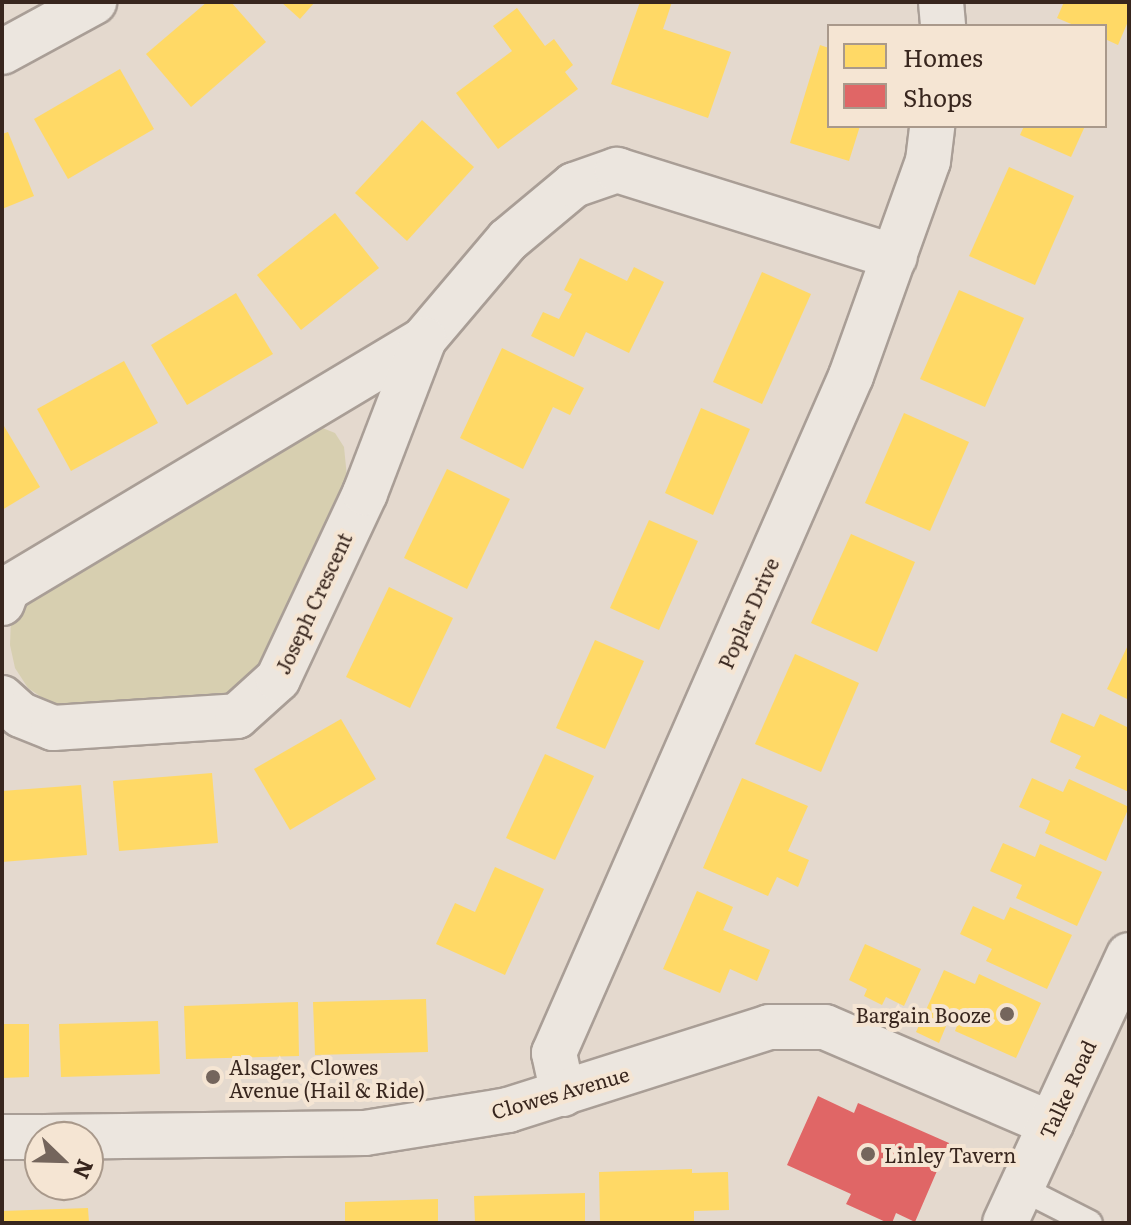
<!DOCTYPE html>
<style>
body{margin:0}
#map{position:relative;width:1131px;height:1225px;overflow:hidden;background:#e4d9ce;font-family:Literata,serif}
div>[style]{position:absolute}
.green>*{inset:0;background:#d7cfb0}
.homes>*{inset:0;background:#ffd966}
.shops>*{inset:0;background:#e06666}
.roads{filter:drop-shadow(2px 0 #a99e96) drop-shadow(-2px 0 #a99e96) drop-shadow(0 2px #a99e96) drop-shadow(0 -2px #a99e96)}
.lane>*{height:24px;margin:-12px;padding:0 12px;transform-origin:12px;border-radius:12px;background:#ece6df}
.street>*{height:44px;margin:-22px;padding:0 22px;transform-origin:22px;border-radius:22px;background:#ece6df}
.dots>*{width:22px;height:22px;translate:-50% -50%;box-sizing:border-box;border:4px solid #f5e5d3;border-radius:50%}
span{translate:-50% -50%;white-space:nowrap;text-align:center;line-height:1.15;-webkit-text-stroke:8px #f5e5d3;paint-order:stroke}
.street-label{font-size:20px;color:#38261e}
.poi-label{font-size:20px;color:#38261e}
.right{translate:-100% -50%;text-align:right}
.left{translate:0 -50%;text-align:left}
.frame{position:absolute;inset:0;border:4px solid #38261e;pointer-events:none}
.legend{position:absolute;left:827px;top:24px;width:280px;height:104px;box-sizing:border-box;background:#f5e5d3;border:2px solid #a9998b;margin:0;padding:10px 14px;list-style:none;font-size:24px;color:#38261e}
.legend li{display:flex;align-items:center;gap:16px;height:40px}
.legend b{width:40px;border:2px solid #a9998b}
.north{position:absolute;left:24px;top:1121px;width:80px;height:80px;box-sizing:border-box;background:#f5e5d3;border:2px solid #a9998b;border-radius:50%;rotate:113deg;font-size:22px;font-weight:700;line-height:32px;text-align:center;color:#38261e}
.north::after{content:'';display:block;margin:auto;width:28px;height:36px;background:#74655c;clip-path:polygon(50% 0,100% 100%,50% 72%,0 100%)}
</style>
<div id="map">
<div class="green">
<div style="clip-path:polygon(320px 427px,335px 433px,344px 447px,348px 487px,262px 667px,236px 692px,81px 705px,50px 703px,28px 688px,15px 668px,10px 645px,11px 618px,26px 593px)"></div>
</div>
<div class="homes">
<div style="clip-path:polygon(207px 2px,231px 2px,266px 42px,191px 107px,146px 54px)"></div>
<div style="clip-path:polygon(281px 2px,315px 2px,300px 19px)"></div>
<div style="clip-path:polygon(640px 2px,672px 2px,663px 29px,731px 52px,708px 118px,611px 84px)"></div>
<div style="clip-path:polygon(1064px 2px,1129px 2px,1129px 19px,1118px 45px,1105px 39px,1105px 26px,1076px 26px,1057px 18px)"></div>
<div style="clip-path:polygon(517px 8px,545px 46px,554px 39px,573px 65px,565px 72px,578px 89px,498px 149px,456px 93px,512px 51px,493px 26px)"></div>
<div style="clip-path:polygon(820px 45px,829px 48px,829px 126px,860px 126px,849px 161px,790px 143px)"></div>
<div style="clip-path:polygon(120px 69px,154px 129px,68px 179px,34px 119px)"></div>
<div style="clip-path:polygon(422px 120px,474px 167px,407px 241px,355px 193px)"></div>
<div style="clip-path:polygon(1024px 126px,1085px 126px,1071px 157px,1020px 135px)"></div>
<div style="clip-path:polygon(8px 132px,34px 196px,2px 209px,2px 134px)"></div>
<div style="clip-path:polygon(1009px 167px,1074px 196px,1035px 285px,969px 256px)"></div>
<div style="clip-path:polygon(335px 213px,379px 268px,301px 330px,257px 275px)"></div>
<div style="clip-path:polygon(580px 258px,627px 281px,634px 267px,664px 282px,629px 353px,586px 332px,574px 357px,531px 336px,543px 312px,559px 319px,572px 294px,564px 290px)"></div>
<div style="clip-path:polygon(762px 272px,811px 294px,762px 404px,713px 382px)"></div>
<div style="clip-path:polygon(959px 290px,1024px 318px,985px 407px,920px 379px)"></div>
<div style="clip-path:polygon(236px 293px,273px 354px,187px 405px,151px 345px)"></div>
<div style="clip-path:polygon(502px 348px,584px 388px,570px 415px,553px 407px,523px 469px,460px 438px)"></div>
<div style="clip-path:polygon(124px 361px,158px 423px,71px 471px,37px 409px)"></div>
<div style="clip-path:polygon(701px 408px,750px 429px,713px 515px,665px 493px)"></div>
<div style="clip-path:polygon(904px 413px,969px 442px,930px 531px,865px 503px)"></div>
<div style="clip-path:polygon(4px 426px,40px 487px,2px 510px,2px 428px)"></div>
<div style="clip-path:polygon(447px 469px,510px 499px,467px 589px,404px 558px)"></div>
<div style="clip-path:polygon(649px 520px,698px 541px,659px 630px,610px 608px)"></div>
<div style="clip-path:polygon(851px 534px,915px 562px,877px 652px,811px 623px)"></div>
<div style="clip-path:polygon(389px 587px,453px 618px,410px 708px,346px 677px)"></div>
<div style="clip-path:polygon(595px 640px,644px 661px,605px 749px,556px 728px)"></div>
<div style="clip-path:polygon(1129px 643px,1129px 700px,1107px 689px)"></div>
<div style="clip-path:polygon(795px 654px,859px 683px,821px 772px,755px 744px)"></div>
<div style="clip-path:polygon(1062px 713px,1094px 727px,1100px 714px,1129px 728px,1129px 792px,1075px 768px,1081px 756px,1050px 742px)"></div>
<div style="clip-path:polygon(341px 719px,376px 779px,290px 830px,254px 769px)"></div>
<div style="clip-path:polygon(545px 754px,594px 776px,555px 860px,506px 838px)"></div>
<div style="clip-path:polygon(212px 773px,218px 843px,119px 851px,113px 781px)"></div>
<div style="clip-path:polygon(742px 778px,808px 806px,788px 851px,809px 860px,798px 887px,777px 877px,768px 896px,703px 868px)"></div>
<div style="clip-path:polygon(1032px 778px,1063px 792px,1069px 779px,1129px 807px,1106px 861px,1045px 833px,1050px 821px,1019px 807px)"></div>
<div style="clip-path:polygon(81px 785px,87px 855px,2px 862px,2px 791px)"></div>
<div style="clip-path:polygon(1003px 843px,1035px 857px,1040px 844px,1102px 872px,1077px 926px,1016px 898px,1022px 885px,990px 871px)"></div>
<div style="clip-path:polygon(495px 867px,544px 889px,505px 975px,436px 944px,455px 903px,475px 912px)"></div>
<div style="clip-path:polygon(697px 891px,733px 907px,723px 930px,770px 950px,757px 981px,730px 969px,720px 993px,663px 969px)"></div>
<div style="clip-path:polygon(973px 906px,1004px 920px,1010px 907px,1072px 935px,1047px 989px,986px 961px,992px 949px,960px 934px)"></div>
<div style="clip-path:polygon(865px 944px,921px 969px,904px 1006px,886px 997px,882px 1005px,864px 996px,867px 989px,849px 980px)"></div>
<div style="clip-path:polygon(944px 970px,975px 984px,979px 974px,1041px 1003px,1016px 1058px,955px 1031px,958px 1023px,949px 1019px,939px 1043px,916px 1032px)"></div>
<div style="clip-path:polygon(426px 999px,428px 1052px,315px 1055px,313px 1002px)"></div>
<div style="clip-path:polygon(298px 1002px,299px 1056px,186px 1059px,184px 1006px)"></div>
<div style="clip-path:polygon(158px 1021px,160px 1074px,61px 1077px,59px 1024px)"></div>
<div style="clip-path:polygon(2px 1024px,29px 1024px,29px 1077px,2px 1078px)"></div>
<div style="clip-path:polygon(692px 1169px,692px 1173px,728px 1172px,729px 1210px,694px 1211px,694px 1222px,600px 1223px,599px 1172px)"></div>
<div style="clip-path:polygon(585px 1193px,585px 1223px,475px 1223px,474px 1196px)"></div>
<div style="clip-path:polygon(438px 1199px,438px 1223px,345px 1223px,345px 1202px)"></div>
<div style="clip-path:polygon(88px 1208px,89px 1223px,2px 1223px,2px 1211px)"></div>
</div>
<div class="shops">
<div style="clip-path:polygon(818px 1096px,854px 1113px,858px 1103px,949px 1143px,915px 1222px,896px 1213px,892px 1223px,888px 1223px,846px 1204px,851px 1194px,787px 1165px)"></div>
</div>
<div class="roads">
<div class="lane">
<div style="left:1021px;top:1188px;width:77px;rotate:26.9deg"></div>
</div>
<div class="street">
<div style="left:941px;top:2px;width:24px;rotate:85deg"></div>
<div style="left:2px;top:52px;width:105px;rotate:-28.5deg"></div>
<div style="left:2px;top:603px;width:15px;rotate:-70deg"></div>
<div style="left:7px;top:589px;width:486px;rotate:-30.9deg"></div>
<div style="left:424px;top:339px;width:130px;rotate:-49.7deg"></div>
<div style="left:508px;top:240px;width:86px;rotate:-39.8deg"></div>
<div style="left:574px;top:185px;width:46px;rotate:-19.2deg"></div>
<div style="left:617px;top:170px;width:291px;rotate:17.4deg"></div>
<div style="left:2px;top:698px;width:25px;rotate:42deg"></div>
<div style="left:21px;top:715px;width:35px;rotate:22deg"></div>
<div style="left:53px;top:728px;width:184px;rotate:-3.7deg"></div>
<div style="left:237px;top:716px;width:55px;rotate:-42.1deg"></div>
<div style="left:278px;top:679px;width:205px;rotate:-64.9deg"></div>
<div style="left:365px;top:493px;width:165px;rotate:-69deg"></div>
<div style="left:563px;top:1094px;width:42px;rotate:-102.4deg"></div>
<div style="left:554px;top:1053px;width:739px;rotate:-66.31deg"></div>
<div style="left:851px;top:376px;width:228px;rotate:-70.3deg"></div>
<div style="left:928px;top:161px;width:35px;rotate:-83deg"></div>
<div style="left:2px;top:1137px;width:38px"></div>
<div style="left:44px;top:1137px;width:321px;rotate:-0.7deg"></div>
<div style="left:365px;top:1133px;width:145px;rotate:-9.1deg"></div>
<div style="left:508px;top:1110px;width:274px;rotate:-17.6deg"></div>
<div style="left:769px;top:1027px;width:56px"></div>
<div style="left:825px;top:1027px;width:246px;rotate:23.2deg"></div>
<div style="left:1005px;top:1223px;width:295px;rotate:-65.2deg"></div>
</div>
</div>
<div class="dots">
<div style="left:1007px;top:1014px;background:#74655c"></div>
<div style="left:213px;top:1077px;background:#74655c"></div>
<div style="left:868px;top:1154px;background:#74655c"></div>
</div>
<div class="street-label">
<span style="left:313px;top:603px;rotate:-65deg">Joseph Crescent</span>
<span style="left:748px;top:613px;rotate:-66deg">Poplar Drive</span>
<span style="left:1067px;top:1089px;rotate:-65deg">Talke Road</span>
<span style="left:560px;top:1092px;rotate:-16deg">Clowes Avenue</span>
</div>
<div class="poi-label">
<span class="right" style="left:991px;top:1014px">Bargain Booze</span>
<span class="left" style="left:229px;top:1078px">Alsager, Clowes<br>Avenue (Hail &amp; Ride)</span>
<span class="left" style="left:884px;top:1154px">Linley Tavern</span>
</div>
<div class="frame"></div>
<ul class="legend">
<li><b style="height:22px;background:#ffd966"></b>Homes</li>
<li><b style="height:22px;background:#e06666"></b>Shops</li>
</ul>
<div class="north">N</div>
</div>
